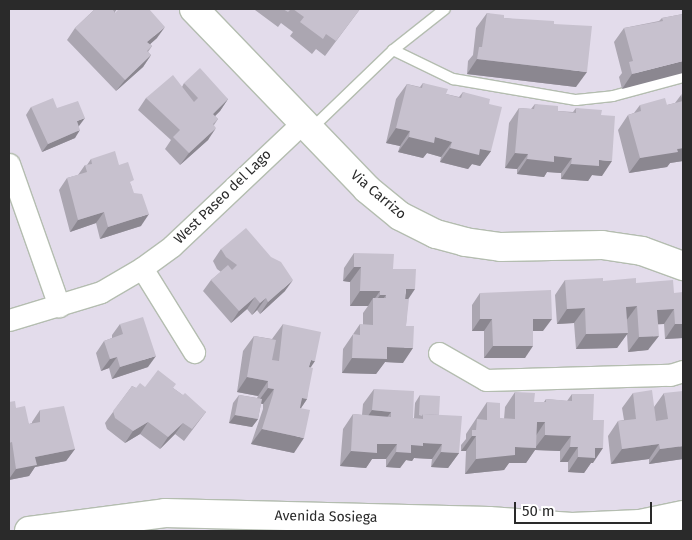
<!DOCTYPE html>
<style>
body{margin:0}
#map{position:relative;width:692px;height:540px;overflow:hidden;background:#e3dceb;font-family:"Fira Sans",sans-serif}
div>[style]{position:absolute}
.roads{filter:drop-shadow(1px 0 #b4bdb0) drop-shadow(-1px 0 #b4bdb0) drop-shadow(0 1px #b4bdb0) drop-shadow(0 -1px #b4bdb0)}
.lane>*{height:10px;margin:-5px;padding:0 5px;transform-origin:5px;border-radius:5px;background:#fff}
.street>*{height:21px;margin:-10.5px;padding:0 10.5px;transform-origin:10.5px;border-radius:10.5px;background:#fff}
.secondary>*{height:28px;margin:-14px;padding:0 14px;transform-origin:14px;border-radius:14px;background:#fff}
.wall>*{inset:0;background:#aba6b1}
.shaded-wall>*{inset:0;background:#8b8790}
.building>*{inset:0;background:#c7c1ce}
span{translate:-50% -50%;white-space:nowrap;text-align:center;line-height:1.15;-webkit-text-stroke:5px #fff;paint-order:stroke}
.street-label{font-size:14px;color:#2a2a2a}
.frame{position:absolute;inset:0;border:10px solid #2a2a2a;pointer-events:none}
.scale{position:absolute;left:514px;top:502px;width:138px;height:22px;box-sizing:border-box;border:2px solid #2a2a2a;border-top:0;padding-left:6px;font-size:15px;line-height:18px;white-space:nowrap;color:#2a2a2a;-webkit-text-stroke:4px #fff;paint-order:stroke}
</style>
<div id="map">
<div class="roads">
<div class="lane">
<div style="left:393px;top:50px;width:67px;rotate:25.8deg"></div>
<div style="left:453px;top:79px;width:125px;rotate:9.7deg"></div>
<div style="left:576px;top:100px;width:37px;rotate:-6deg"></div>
<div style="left:613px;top:96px;width:73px;rotate:-15.2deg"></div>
<div style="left:310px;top:130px;width:115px;rotate:-43.9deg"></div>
<div style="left:393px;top:50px;width:66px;rotate:-38.3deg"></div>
</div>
<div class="street">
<div style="left:9px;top:164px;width:151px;rotate:70.6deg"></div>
<div style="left:142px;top:268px;width:99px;rotate:58.2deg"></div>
<div style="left:9px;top:320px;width:96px;rotate:-16.9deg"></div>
<div style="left:101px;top:292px;width:48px;rotate:-30.3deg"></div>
<div style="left:142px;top:268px;width:37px;rotate:-36deg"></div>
<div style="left:172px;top:246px;width:179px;rotate:-43.4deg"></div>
<div style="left:439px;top:353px;width:54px;rotate:29.9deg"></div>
<div style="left:486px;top:380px;width:184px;rotate:-1.6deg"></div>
<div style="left:670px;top:375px;width:14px;rotate:-17deg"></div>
</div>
<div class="secondary">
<div style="left:194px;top:9px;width:250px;rotate:46.1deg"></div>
<div style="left:367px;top:189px;width:43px;rotate:39.3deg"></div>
<div style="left:400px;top:216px;width:40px;rotate:26.6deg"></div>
<div style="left:436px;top:234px;width:30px;rotate:15deg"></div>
<div style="left:465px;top:242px;width:36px;rotate:8deg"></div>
<div style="left:501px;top:247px;width:101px;rotate:-1.1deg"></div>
<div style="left:602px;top:245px;width:40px;rotate:8.5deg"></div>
<div style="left:642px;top:251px;width:44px;rotate:20.1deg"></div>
<div style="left:29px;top:531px;width:137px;rotate:-7.5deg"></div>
<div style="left:165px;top:513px;width:324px;rotate:1.4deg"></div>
<div style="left:489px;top:521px;width:83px;rotate:4.1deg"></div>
<div style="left:572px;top:527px;width:68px;rotate:-2.5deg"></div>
<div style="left:640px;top:524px;width:44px;rotate:-11.8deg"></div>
</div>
</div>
<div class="wall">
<div style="clip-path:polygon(95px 9px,117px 9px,115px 12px,115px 13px,157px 38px,150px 44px,152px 46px,148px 52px,151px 55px,143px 67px,116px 91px,67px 40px,75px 28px)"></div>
<div style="clip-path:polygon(256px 9px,360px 9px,325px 56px,316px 49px,312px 54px,290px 36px,293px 32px,281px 23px,278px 27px,255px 10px)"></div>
<div style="clip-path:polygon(487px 13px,504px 18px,554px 24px,576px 87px,467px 74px,468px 61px,473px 55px,476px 28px)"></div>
<div style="clip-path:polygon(683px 14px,622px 89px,619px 77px,622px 73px,614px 42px,624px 28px,659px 21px,662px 18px)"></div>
<div style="clip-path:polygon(184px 83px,228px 99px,220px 111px,215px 116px,218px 119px,214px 125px,208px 140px,180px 165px,165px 149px,171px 140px,138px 110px,146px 98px,182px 87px)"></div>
<div style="clip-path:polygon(423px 83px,446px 94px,459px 97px,463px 92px,489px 104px,491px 151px,480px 166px,472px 164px,468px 169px,440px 162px,441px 157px,427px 153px,423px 158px,398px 152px,400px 146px,386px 143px,396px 99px,407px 84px,420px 87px)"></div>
<div style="clip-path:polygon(683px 94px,683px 161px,670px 163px,667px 167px,629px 173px,618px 130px,628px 115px,634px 113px,640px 105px,667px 105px,675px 103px,681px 95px)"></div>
<div style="clip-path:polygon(535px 104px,558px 111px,573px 112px,576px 108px,601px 115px,602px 176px,592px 175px,588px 181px,561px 179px,561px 173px,547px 172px,544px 177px,517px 174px,517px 169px,505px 168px,509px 123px,519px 108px,531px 109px)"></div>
<div style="clip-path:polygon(31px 107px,57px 108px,79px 126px,75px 138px,42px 152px,26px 115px)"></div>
<div style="clip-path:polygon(91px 159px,119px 165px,131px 185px,141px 226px,100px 239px,96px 223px,70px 232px,59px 190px,67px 178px,78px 175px,85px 165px,87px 165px)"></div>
<div style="clip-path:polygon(221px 249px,285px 291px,260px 314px,257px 310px,252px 315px,247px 309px,231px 323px,203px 291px,211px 280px,221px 272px,217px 269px,213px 261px)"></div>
<div style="clip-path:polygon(354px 253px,393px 269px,408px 299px,403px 363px,385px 362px,376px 374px,342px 373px,343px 349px,360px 324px,363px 325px,363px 313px,368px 306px,350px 306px,350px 282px,343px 281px,344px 268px)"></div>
<div style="clip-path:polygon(565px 280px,603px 281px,636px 283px,674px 293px,683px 338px,665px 339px,664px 324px,658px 324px,648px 350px,628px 352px,627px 334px,617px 348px,576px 349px,574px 323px,557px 324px,555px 295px)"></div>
<div style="clip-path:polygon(480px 293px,543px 331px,533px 331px,525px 358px,484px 358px,484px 331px,472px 331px,472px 305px)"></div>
<div style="clip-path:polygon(120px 324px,148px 367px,112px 379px,109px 368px,101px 371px,96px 353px,104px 341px,112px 338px,112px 335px)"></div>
<div style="clip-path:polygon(283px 324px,310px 368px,307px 399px,301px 408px,294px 453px,251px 444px,263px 409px,263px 404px,261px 403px,258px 419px,252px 427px,229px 423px,233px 403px,239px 395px,257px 398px,258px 396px,237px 392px,243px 351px,254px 336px,272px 339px)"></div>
<div style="clip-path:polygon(132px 386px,136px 388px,145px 387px,173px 388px,206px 412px,184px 441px,175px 434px,160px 449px,140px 434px,125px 443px,107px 429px,105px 423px)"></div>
<div style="clip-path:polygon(374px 389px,413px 418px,414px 418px,415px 403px,420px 395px,439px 415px,459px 453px,448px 468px,431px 467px,432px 459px,414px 458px,412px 461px,406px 460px,400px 468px,386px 467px,386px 459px,372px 459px,366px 468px,340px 466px,343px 429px,353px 414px,362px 415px,363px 404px)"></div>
<div style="clip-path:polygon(515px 392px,534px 402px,544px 402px,546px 399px,567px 401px,572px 394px,593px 463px,591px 463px,584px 473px,568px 472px,568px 462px,560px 462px,560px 451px,535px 450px,526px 463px,509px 463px,504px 470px,465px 474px,466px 451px,461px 451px,461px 445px,466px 439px,466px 434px,487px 402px,500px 418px,504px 419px,505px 407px)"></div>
<div style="clip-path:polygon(633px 393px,654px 407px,664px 393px,683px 459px,649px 464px,649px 459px,611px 464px,608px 436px,618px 421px,624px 420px,622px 408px)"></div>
<div style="clip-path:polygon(9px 402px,16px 408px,29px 424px,32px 423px,32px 422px,40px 410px,75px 449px,66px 461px,35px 467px,29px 476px,9px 480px)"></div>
</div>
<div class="shaded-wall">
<div style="clip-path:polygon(165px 27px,157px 38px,139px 54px,147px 42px)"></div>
<div style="clip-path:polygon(151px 55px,143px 67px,116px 91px,125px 80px)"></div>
<div style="clip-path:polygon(477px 59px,587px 72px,576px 87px,467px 74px)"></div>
<div style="clip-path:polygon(683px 61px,683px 73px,622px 89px,632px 74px)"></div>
<div style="clip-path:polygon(228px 99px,220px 111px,205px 126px,213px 114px)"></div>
<div style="clip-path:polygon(85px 118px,79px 126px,71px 130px,77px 121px)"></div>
<div style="clip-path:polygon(216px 128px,208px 140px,180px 165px,189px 153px)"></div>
<div style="clip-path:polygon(396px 128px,410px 131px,400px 146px,386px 143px)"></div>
<div style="clip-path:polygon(80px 130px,75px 138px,42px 152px,48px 144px)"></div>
<div style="clip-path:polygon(409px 137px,435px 137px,452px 142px,441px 157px,427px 153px,423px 158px,398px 152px)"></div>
<div style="clip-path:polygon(450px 148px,480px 149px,491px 151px,480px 166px,472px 164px,468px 169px,440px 162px)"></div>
<div style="clip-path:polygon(683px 148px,683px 161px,670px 163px,667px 167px,629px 173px,640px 158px)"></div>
<div style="clip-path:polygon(515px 153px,528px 154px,517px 169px,505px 168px)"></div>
<div style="clip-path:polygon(554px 156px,572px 158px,561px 173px,547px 172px,544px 177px,517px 174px,527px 159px)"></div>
<div style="clip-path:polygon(599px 160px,612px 161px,602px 176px,592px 175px,588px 181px,561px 179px,571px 164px)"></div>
<div style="clip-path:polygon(104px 212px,96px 223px,70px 232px,78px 220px)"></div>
<div style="clip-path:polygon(149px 214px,141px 226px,100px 239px,108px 227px)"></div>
<div style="clip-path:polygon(354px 267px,361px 267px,350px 282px,343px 281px)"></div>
<div style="clip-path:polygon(293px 280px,285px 291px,260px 314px,268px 302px)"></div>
<div style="clip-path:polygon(406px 289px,415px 289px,405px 304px)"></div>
<div style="clip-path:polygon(360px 291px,380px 291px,373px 301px,373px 298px,368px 306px,350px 306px)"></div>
<div style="clip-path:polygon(380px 295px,386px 295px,375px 310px,373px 305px)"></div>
<div style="clip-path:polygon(255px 297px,247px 309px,231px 323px,239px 311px)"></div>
<div style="clip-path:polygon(266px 298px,257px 310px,252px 315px,260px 303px)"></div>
<div style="clip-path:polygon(637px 306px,626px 321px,626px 307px)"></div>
<div style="clip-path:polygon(585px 308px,574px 323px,557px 324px,567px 309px)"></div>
<div style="clip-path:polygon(674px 309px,664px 324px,647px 325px,657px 310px)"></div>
<div style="clip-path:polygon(480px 319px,492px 319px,484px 331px,472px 331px)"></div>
<div style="clip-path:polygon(533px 319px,552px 319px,543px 331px,525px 331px)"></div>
<div style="clip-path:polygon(675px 324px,683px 324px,683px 338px,665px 339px)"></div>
<div style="clip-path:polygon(628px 333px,617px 348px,576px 349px,586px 334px)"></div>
<div style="clip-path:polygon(659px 336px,648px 350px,628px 352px,639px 337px)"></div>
<div style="clip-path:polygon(493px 346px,533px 346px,525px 358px,484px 358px)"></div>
<div style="clip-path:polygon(387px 347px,413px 348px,403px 363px,385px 362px,376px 374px,342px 373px,352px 358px)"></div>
<div style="clip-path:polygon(156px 356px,148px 367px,112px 379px,120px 367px)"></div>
<div style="clip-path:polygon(117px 357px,109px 368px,101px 371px,110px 359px)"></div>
<div style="clip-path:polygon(311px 360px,315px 361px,305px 376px)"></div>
<div style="clip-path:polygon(247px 377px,268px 381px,258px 396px,237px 392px)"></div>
<div style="clip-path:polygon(268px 388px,274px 389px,263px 404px,257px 403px)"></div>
<div style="clip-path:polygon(302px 398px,307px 399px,297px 414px)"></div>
<div style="clip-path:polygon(372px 410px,391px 412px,381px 426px,362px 425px)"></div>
<div style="clip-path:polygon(235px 415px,258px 419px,252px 427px,229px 423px)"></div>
<div style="clip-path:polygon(148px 422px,140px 434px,125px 443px,133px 431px)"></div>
<div style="clip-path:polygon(537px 422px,545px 422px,535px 437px)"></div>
<div style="clip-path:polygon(183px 423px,175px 434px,160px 449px,168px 437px)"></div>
<div style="clip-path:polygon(262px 429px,304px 438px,294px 453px,251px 444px)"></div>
<div style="clip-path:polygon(545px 435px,571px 436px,560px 451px,535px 450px,526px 463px,509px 463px,504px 470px,465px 474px,476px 459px,515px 447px,535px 448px)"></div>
<div style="clip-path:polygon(472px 436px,476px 436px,466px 451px,461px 451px)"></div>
<div style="clip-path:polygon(423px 443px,442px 444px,432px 459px,414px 458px,412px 461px,406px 460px,400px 468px,386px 467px,396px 452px,411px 445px)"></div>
<div style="clip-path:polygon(377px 444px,397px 444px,386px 459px,372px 459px,366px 468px,340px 466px,351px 451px)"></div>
<div style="clip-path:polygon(659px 444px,649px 459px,611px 464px,622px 449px)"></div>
<div style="clip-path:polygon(683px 446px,683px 459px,649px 464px,660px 449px)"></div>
<div style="clip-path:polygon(570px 447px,578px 447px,568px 462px,560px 462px)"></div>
<div style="clip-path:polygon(595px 448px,603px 448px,593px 463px,591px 463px,584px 473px,568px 472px,578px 457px)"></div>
<div style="clip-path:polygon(75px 449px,66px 461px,35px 467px,29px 476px,9px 480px,9px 479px,16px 469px,35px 457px)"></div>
<div style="clip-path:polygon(441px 452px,459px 453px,448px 468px,431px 467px)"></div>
</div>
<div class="building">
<div style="clip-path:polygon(95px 9px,114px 9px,113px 10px,115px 13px,119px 9px,149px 9px,165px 27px,147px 42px,152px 46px,147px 51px,151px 55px,125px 80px,75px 28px)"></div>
<div style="clip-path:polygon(283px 9px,291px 9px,288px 12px)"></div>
<div style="clip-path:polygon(293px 9px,360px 9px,336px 41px,326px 34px,323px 39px,300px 22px,304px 17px)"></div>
<div style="clip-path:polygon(487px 13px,504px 15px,504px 18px,554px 21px,554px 24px,592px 26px,587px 72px,477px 59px,479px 47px,482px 47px)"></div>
<div style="clip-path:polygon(683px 14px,683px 61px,632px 74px,629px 62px,633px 61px,624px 28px,663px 21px,662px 18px)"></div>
<div style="clip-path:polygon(200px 68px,228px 99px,213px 114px,218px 119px,213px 124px,216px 128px,189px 153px,173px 137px,180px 130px,146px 98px,173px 75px,194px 102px,198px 98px,184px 83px)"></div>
<div style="clip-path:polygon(423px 83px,448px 89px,446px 94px,461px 98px,463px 92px,490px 99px,489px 104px,502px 107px,491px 151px,480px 149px,479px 155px,450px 148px,452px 142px,435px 137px,434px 143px,409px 137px,410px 131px,396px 128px,407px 84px,422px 88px)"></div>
<div style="clip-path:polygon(683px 94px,683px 148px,677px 149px,678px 152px,640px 158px,628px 115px,641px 111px,640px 105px,665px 98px,667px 105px,683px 101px,681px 95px)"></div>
<div style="clip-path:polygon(53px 98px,57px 108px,78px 101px,85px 118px,77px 121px,80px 130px,48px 144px,31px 107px)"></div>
<div style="clip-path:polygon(535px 104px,558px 106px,558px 111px,576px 113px,576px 108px,602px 110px,601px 115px,615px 116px,612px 161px,599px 160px,599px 166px,571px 164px,572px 158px,554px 156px,554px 162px,527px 159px,528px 154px,515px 153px,519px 108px,534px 109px)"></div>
<div style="clip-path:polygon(115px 151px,119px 165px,128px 162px,134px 180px,130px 182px,134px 193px,142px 194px,149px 214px,108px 227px,104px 212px,78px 220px,67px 178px,87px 172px,85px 165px,92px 164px,91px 159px)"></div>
<div style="clip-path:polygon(246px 228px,271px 257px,281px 262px,293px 280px,268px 302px,266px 298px,260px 303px,255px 297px,239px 311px,211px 280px,228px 265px,232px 270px,237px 265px,226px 257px,221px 249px)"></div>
<div style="clip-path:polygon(354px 253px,394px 254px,393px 269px,416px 269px,415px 289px,406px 289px,405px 299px,409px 299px,406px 326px,414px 326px,413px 348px,387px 347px,387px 359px,352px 358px,353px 334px,360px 335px,360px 324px,373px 325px,373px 298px,386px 298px,386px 295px,380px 295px,380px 291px,360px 291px,361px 267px,354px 267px)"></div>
<div style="clip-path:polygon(603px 278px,603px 281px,636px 278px,636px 283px,673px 280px,674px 293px,683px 292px,683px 324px,675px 324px,674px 309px,657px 310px,659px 336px,639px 337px,637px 306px,626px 307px,628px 333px,586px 334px,585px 308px,567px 309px,565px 280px)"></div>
<div style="clip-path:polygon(551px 290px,552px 319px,533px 319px,533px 346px,493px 346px,492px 319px,480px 319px,480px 293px)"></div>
<div style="clip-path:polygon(143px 317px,156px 356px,120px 367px,117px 357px,110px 359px,104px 341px,123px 334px,120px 324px)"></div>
<div style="clip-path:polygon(283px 324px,321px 332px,315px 361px,311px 360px,309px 367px,313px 368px,307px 399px,302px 398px,300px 408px,310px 410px,304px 438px,262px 429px,273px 394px,274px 389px,268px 388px,268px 381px,247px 377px,254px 336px,276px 340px,272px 360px,279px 361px)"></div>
<div style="clip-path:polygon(158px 370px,176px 384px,173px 388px,183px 395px,185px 393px,206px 412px,192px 429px,183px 423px,168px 437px,148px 422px,133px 431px,115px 418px,113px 411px,132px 386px,136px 388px,140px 383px,145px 387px)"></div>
<div style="clip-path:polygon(374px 389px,414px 391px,413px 418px,423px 419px,423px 414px,462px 416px,459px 453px,441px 452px,442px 444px,423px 443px,423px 446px,411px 445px,411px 453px,396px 452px,397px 444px,377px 444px,377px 453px,351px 451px,353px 414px,391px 417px,391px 412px,372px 410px)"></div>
<div style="clip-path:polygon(652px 390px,656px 421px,668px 419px,664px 393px,683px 391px,683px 446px,660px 449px,659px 444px,622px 449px,618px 421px,636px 419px,633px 393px)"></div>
<div style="clip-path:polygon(515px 392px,535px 393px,534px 402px,546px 402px,546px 399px,572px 401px,572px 394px,594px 394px,593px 420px,604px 420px,603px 448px,595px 448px,595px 458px,578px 457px,578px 447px,570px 447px,571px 436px,545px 435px,545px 422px,537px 422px,536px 448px,515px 447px,515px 455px,476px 459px,476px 436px,472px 436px,472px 430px,476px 430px,477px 419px,487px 420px,487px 402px,500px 403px,500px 418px,515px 419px)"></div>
<div style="clip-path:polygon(239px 395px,262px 399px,258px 419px,235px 415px)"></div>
<div style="clip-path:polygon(420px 395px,440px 396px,439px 415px,423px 414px,422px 416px,419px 415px)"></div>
<div style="clip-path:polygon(15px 401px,16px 408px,25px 406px,29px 424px,40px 422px,40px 410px,64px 406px,75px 449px,35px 457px,37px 465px,16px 469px,12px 442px,9px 443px,9px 402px)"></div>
</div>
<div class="street-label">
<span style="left:378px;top:195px;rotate:40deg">Via Carrizo</span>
<span style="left:223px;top:197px;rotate:-44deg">West Paseo del Lago</span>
<span style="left:326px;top:517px;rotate:1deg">Avenida Sosiega</span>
</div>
<div class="frame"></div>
<div class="scale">50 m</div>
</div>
